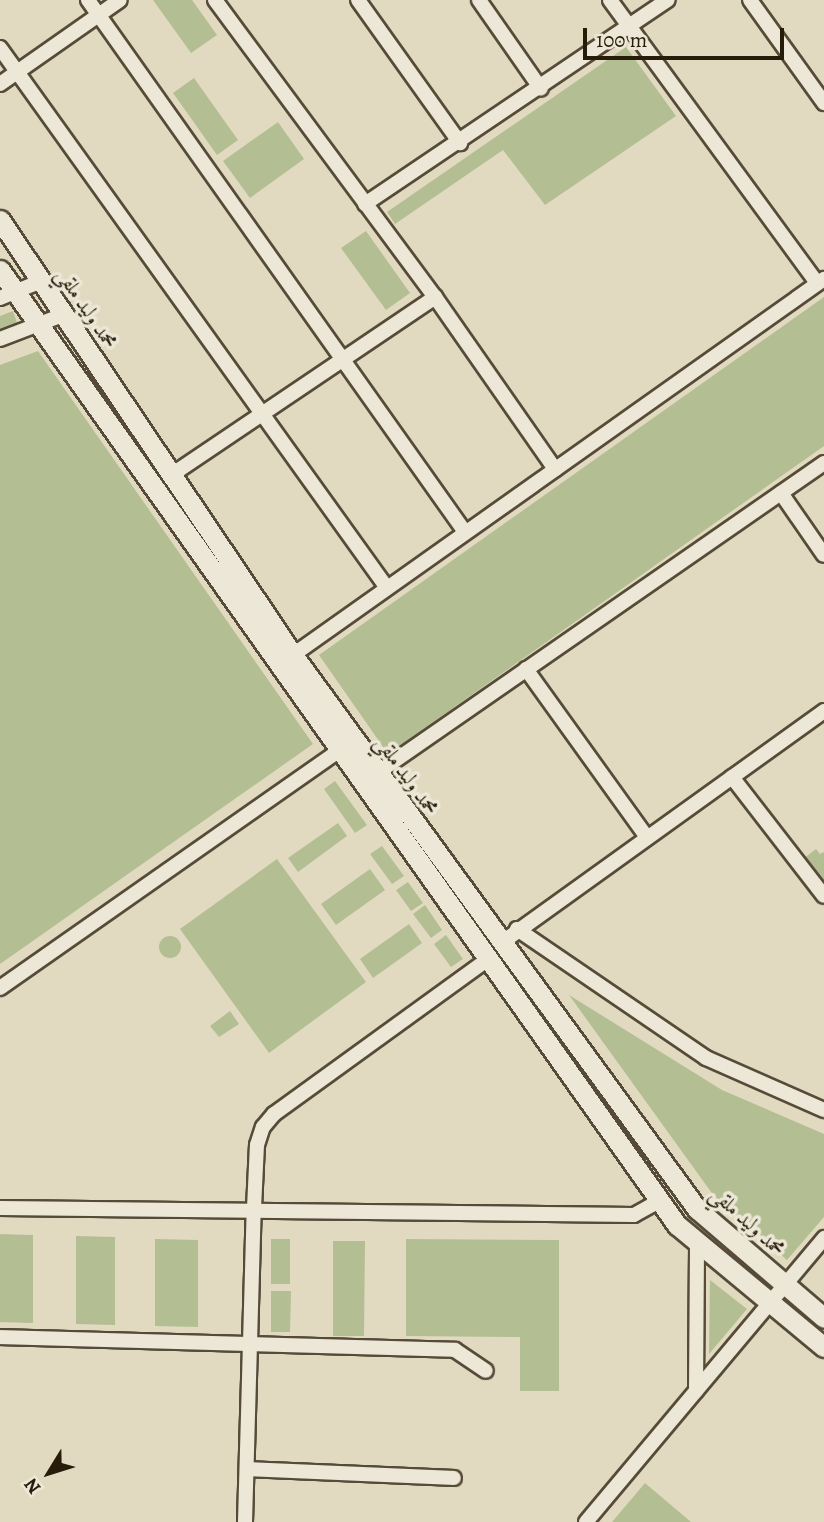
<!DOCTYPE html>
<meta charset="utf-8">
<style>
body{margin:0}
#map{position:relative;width:824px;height:1522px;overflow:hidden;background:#e1dac0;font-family:Alegreya,Amiri,serif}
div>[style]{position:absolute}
.green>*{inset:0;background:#b3bf92}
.round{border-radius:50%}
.roads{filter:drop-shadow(2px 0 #564b38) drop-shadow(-2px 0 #564b38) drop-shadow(0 2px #564b38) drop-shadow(0 -2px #564b38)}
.street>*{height:14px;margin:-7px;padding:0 7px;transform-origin:7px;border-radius:7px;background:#ece7d6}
.secondary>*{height:19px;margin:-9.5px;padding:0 9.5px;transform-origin:9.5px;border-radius:9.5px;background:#ece7d6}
span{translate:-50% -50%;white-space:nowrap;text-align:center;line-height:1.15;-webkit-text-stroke:7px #ece7d6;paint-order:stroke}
.street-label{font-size:21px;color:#271b0a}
.north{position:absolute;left:14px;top:1438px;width:70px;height:70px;-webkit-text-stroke:5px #ece7d6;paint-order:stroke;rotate:232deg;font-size:19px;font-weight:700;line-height:28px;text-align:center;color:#271b0a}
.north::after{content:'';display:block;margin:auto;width:24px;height:32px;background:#271b0a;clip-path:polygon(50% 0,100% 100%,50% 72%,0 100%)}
.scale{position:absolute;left:583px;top:28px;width:201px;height:32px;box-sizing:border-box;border:4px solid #271b0a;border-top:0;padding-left:9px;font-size:21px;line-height:24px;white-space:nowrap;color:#271b0a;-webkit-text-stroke:5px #ece7d6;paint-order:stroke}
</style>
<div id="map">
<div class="green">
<div style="clip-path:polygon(153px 0,192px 0,217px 35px,191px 53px)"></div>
<div style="clip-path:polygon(626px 47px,676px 116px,545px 205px,503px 150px,395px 224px,387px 212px)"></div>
<div style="clip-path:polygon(194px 78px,238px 140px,217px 155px,173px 93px)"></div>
<div style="clip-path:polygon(278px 122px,304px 159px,250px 198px,223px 161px)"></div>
<div style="clip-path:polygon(366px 231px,410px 293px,386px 310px,341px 248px)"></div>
<div style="clip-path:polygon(824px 297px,824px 446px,388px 754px,319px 655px)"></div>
<div style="clip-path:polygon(13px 311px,18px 326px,0 333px,0 316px)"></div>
<div style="clip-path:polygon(38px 351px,313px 744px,0 964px,0 365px)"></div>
<div style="clip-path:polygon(335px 781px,367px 825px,355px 833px,324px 789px)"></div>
<div style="clip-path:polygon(338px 823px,347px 836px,298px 872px,288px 858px)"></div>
<div style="clip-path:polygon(382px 846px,404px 876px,392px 884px,370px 854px)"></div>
<div style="clip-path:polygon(816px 849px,820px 854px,824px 852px,824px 886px,803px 859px)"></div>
<div style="clip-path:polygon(277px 859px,366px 982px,269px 1053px,180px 929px)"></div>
<div style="clip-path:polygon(370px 869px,385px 890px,336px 925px,321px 904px)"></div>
<div style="clip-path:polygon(408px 882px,423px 903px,411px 911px,396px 890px)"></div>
<div style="clip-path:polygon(425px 905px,442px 930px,431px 938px,413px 914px)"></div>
<div style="clip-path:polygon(409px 924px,422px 943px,373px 978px,360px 959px)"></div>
<div style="clip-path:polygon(446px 935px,463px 959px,451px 967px,434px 944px)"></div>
<div class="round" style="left:159px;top:936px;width:22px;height:22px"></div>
<div style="clip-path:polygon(569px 995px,722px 1090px,824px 1134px,824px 1217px,787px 1260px,714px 1196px)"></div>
<div style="clip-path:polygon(230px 1011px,239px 1024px,219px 1037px,210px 1026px)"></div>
<div style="clip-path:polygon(0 1234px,33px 1235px,33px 1323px,0 1322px)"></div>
<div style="clip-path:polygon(76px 1236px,115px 1237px,115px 1325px,76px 1324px)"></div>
<div style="clip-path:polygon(155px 1239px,198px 1240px,198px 1327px,155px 1326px)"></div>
<div style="clip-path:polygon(271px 1239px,290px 1239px,290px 1284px,271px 1284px)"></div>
<div style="clip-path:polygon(406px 1239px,559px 1240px,559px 1391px,520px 1391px,520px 1337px,406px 1336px)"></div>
<div style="clip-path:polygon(333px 1241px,365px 1241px,364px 1336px,333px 1336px)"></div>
<div style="clip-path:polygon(710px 1280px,747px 1309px,709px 1354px)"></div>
<div style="clip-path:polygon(291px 1291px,290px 1332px,271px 1332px,271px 1291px)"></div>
<div style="clip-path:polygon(645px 1483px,691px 1522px,612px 1522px)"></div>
</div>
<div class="roads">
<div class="street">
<div style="left:88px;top:0;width:652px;rotate:54.68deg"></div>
<div style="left:215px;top:0;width:370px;rotate:53.5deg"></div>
<div style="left:435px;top:297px;width:210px;rotate:55.1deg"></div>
<div style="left:358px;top:0;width:176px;rotate:54.5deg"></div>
<div style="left:479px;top:0;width:108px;rotate:55.1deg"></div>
<div style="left:610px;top:0;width:351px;rotate:53.8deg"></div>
<div style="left:750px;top:0;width:127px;rotate:54.3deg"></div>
<div style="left:0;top:48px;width:664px;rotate:54.37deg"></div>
<div style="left:0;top:84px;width:146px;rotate:-35deg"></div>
<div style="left:365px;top:204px;width:365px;rotate:-34deg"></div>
<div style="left:0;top:298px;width:44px;rotate:-22.5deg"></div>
<div style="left:0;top:339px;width:70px;rotate:-21deg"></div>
<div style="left:170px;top:476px;width:320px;rotate:-34deg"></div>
<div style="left:781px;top:493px;width:75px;rotate:55.3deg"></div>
<div style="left:293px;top:655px;width:651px;rotate:-35.3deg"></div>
<div style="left:526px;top:669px;width:206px;rotate:54.3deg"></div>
<div style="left:377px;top:773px;width:544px;rotate:-34.74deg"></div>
<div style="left:732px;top:777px;width:150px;rotate:52.3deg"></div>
<div style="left:517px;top:929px;width:229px;rotate:34.3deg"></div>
<div style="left:706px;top:1058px;width:129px;rotate:23.8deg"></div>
<div style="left:504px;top:941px;width:394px;rotate:-35.7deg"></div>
<div style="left:0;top:988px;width:416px;rotate:-35deg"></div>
<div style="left:0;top:1208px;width:634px;rotate:0.63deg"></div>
<div style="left:634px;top:1215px;width:29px;rotate:-29deg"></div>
<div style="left:0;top:1337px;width:455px;rotate:1.6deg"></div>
<div style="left:455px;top:1350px;width:37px;rotate:34deg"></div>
<div style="left:696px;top:1391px;width:147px;rotate:-89.6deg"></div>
<div style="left:247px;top:1469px;width:207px;rotate:2.5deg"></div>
<div style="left:245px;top:1522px;width:314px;rotate:-88.4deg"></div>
<div style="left:254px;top:1208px;width:63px;rotate:-87.3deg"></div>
<div style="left:257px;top:1145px;width:19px;rotate:-72deg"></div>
<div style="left:263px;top:1127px;width:17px;rotate:-50deg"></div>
<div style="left:274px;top:1114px;width:264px;rotate:-35.9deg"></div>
<div style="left:586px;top:1522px;width:371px;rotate:-50deg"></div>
</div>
<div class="secondary">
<div style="left:0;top:220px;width:524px;rotate:56.04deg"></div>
<div style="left:293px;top:655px;width:686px;rotate:53.9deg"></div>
<div style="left:697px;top:1209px;width:167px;rotate:40.6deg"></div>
<div style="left:0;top:270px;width:1171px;rotate:54.67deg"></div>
<div style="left:677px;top:1225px;width:191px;rotate:39.7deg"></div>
</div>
</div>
<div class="street-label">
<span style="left:87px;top:308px;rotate:56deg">محمد وليد ملقي</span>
<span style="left:407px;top:775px;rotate:54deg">محمد وليد ملقي</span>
<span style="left:748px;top:1221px;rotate:42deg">محمد وليد ملقي</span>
</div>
<div class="north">N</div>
<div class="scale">100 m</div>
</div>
